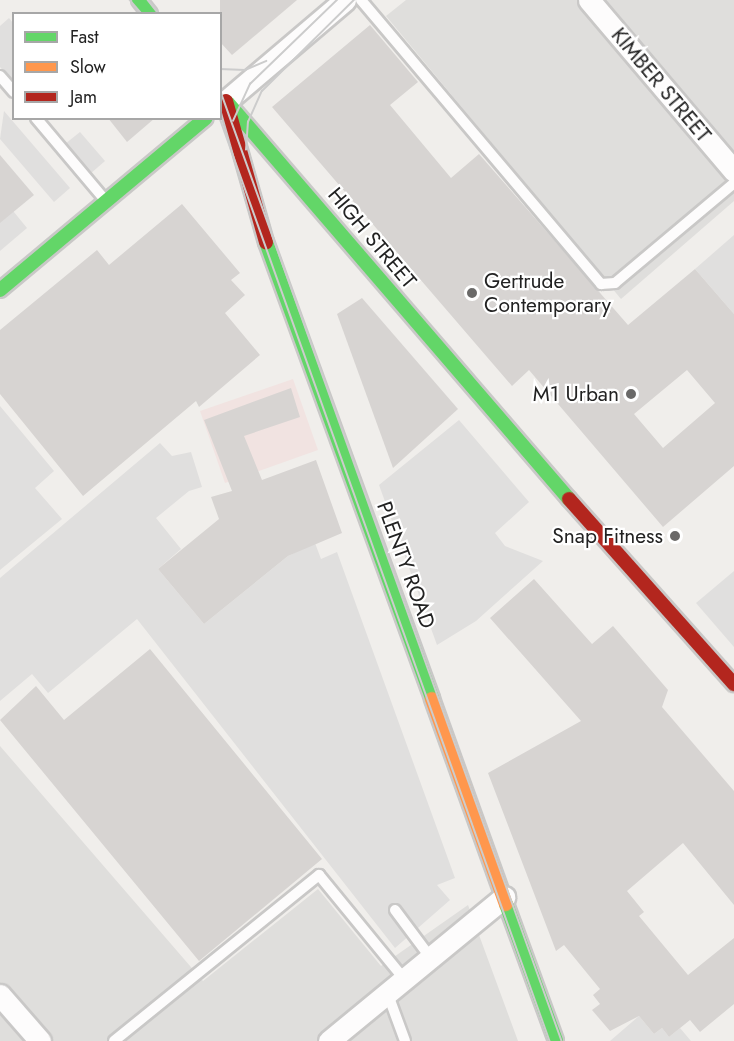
<!DOCTYPE html>
<style>
body{margin:0}
#map{position:relative;width:734px;height:1041px;overflow:hidden;background:#f0eeeb;font-family:Jost,sans-serif}
div>[style]{position:absolute}
.residential>*{inset:0;background:#dfdedc}
.commercial>*{inset:0;background:#f1e3e1}
.parking>*{inset:0;background:#e0dfde}
.building>*{inset:0;background:#d7d4d2}
.roads{filter:drop-shadow(2px 0 #c9c8c7) drop-shadow(-2px 0 #c9c8c7) drop-shadow(0 2px #c9c8c7) drop-shadow(0 -2px #c9c8c7)}
.lane>*{height:10px;margin:-5px;padding:0 5px;transform-origin:5px;border-radius:5px;background:#fdfcfc}
.street>*{height:21px;margin:-10.5px;padding:0 10.5px;transform-origin:10.5px;border-radius:10.5px;background:#fdfcfc}
.fast>*{height:14px;margin:-7px;padding:0 7px;transform-origin:7px;border-radius:7px;background:#63d668}
.slow>*{height:14px;margin:-7px;padding:0 7px;transform-origin:7px;border-radius:7px;background:#ff974d}
.jam>*{height:14px;margin:-7px;padding:0 7px;transform-origin:7px;border-radius:7px;background:#b3261e}
.tram>*{height:1.5px;margin:-0.75px;padding:0 0.75px;transform-origin:0.75px;border-radius:0.75px;background:#ccc}
.dots>*{width:16px;height:16px;translate:-50% -50%;box-sizing:border-box;border:3px solid #fff;border-radius:50%}
span{translate:-50% -50%;white-space:nowrap;text-align:center;line-height:1.15;-webkit-text-stroke:4.5px #fff;paint-order:stroke}
.street-label{font-size:21px;color:#222}
.poi-label{font-size:21px;color:#222}
.left{translate:0 -50%;text-align:left}
.right{translate:-100% -50%;text-align:right}
.legend{position:absolute;left:12px;top:12px;width:210px;height:108px;box-sizing:border-box;background:#fff;border:2px solid #a7a7a7;margin:0;padding:8px 10px;list-style:none;font-size:18px;color:#222}
.legend li{display:flex;align-items:center;gap:12px;height:30px}
.legend b{width:30px;border:2px solid #a7a7a7}
</style>
<div id="map">
<div class="residential">
<div style="clip-path:polygon(406px 0,734px 0,734px 201px,621px 299px,386px 16px)"></div>
<div style="clip-path:polygon(0 746px,203px 981px,318px 889px,381px 966px,468px 905px,518px 1041px,0 1041px)"></div>
</div>
<div class="commercial">
<div style="clip-path:polygon(293px 379px,318px 450px,225px 483px,200px 411px)"></div>
</div>
<div class="parking">
<div style="clip-path:polygon(9px 18px,13px 23px,13px 82px,0 67px,0 26px)"></div>
<div style="clip-path:polygon(4px 111px,70px 188px,54px 202px,0 139px)"></div>
<div style="clip-path:polygon(80px 132px,105px 161px,90px 174px,65px 144px)"></div>
<div style="clip-path:polygon(0 195px,27px 228px,0 251px)"></div>
<div style="clip-path:polygon(734px 235px,734px 314px,695px 269px)"></div>
<div style="clip-path:polygon(0 406px,54px 471px,35px 488px,62px 519px,0 570px)"></div>
<div style="clip-path:polygon(459px 420px,529px 502px,495px 533px,505px 546px,543px 561px,476px 621px,437px 645px,379px 485px)"></div>
<div style="clip-path:polygon(160px 443px,172px 456px,191px 452px,202px 487px,189px 491px,156px 518px,181px 549px,158px 569px,204px 624px,288px 556px,315px 543px,321px 559px,337px 552px,455px 878px,437px 885px,450px 900px,395px 948px,137px 619px,48px 693px,32px 674px,0 701px,0 578px)"></div>
<div style="clip-path:polygon(734px 571px,734px 647px,696px 603px)"></div>
<div style="clip-path:polygon(639px 1016px,654px 1034px,662px 1028px,669px 1037px,680px 1028px,691px 1041px,610px 1041px)"></div>
</div>
<div class="building">
<div style="clip-path:polygon(220px 0,297px 0,232px 55px,220px 42px)"></div>
<div style="clip-path:polygon(evenodd,370px 25px,418px 82px,390px 105px,451px 178px,479px 154px,628px 325px,695px 269px,734px 314px,734px 466px,663px 527px,529px 370px,512px 386px,272px 107px,370px 25px,687px 370px,715px 403px,663px 448px,634px 414px,687px 370px)"></div>
<div style="clip-path:polygon(108px 118px,155px 118px,127px 142px)"></div>
<div style="clip-path:polygon(0 155px,34px 195px,0 223px)"></div>
<div style="clip-path:polygon(182px 204px,240px 273px,231px 280px,245px 295px,225px 313px,260px 355px,199px 407px,196px 401px,83px 496px,0 394px,0 330px,97px 250px,109px 265px)"></div>
<div style="clip-path:polygon(362px 298px,458px 409px,393px 468px,337px 314px)"></div>
<div style="clip-path:polygon(291px 388px,300px 417px,244px 436px,262px 480px,316px 460px,342px 533px,288px 556px,204px 624px,158px 569px,219px 519px,211px 497px,232px 491px,204px 420px)"></div>
<div style="clip-path:polygon(534px 579px,592px 644px,613px 626px,668px 690px,662px 707px,734px 791px,734px 905px,683px 843px,627px 891px,644px 912px,639px 916px,688px 975px,734px 938px,734px 1004px,700px 1032px,690px 1020px,669px 1037px,662px 1028px,654px 1034px,639px 1016px,610px 1031px,592px 1010px,600px 1004px,593px 995px,600px 989px,564px 945px,556px 951px,488px 773px,581px 721px,490px 618px)"></div>
<div style="clip-path:polygon(150px 649px,322px 859px,199px 961px,0 720px,36px 686px,64px 720px)"></div>
</div>
<div class="roads">
<div class="lane">
<div style="left:361px;top:0;width:372px;rotate:49.8deg"></div>
<div style="left:601px;top:284px;width:14px;rotate:-4deg"></div>
<div style="left:615px;top:283px;width:155px;rotate:-40deg"></div>
<div style="left:0;top:76px;width:21px;rotate:49deg"></div>
<div style="left:36px;top:118px;width:109px;rotate:49.9deg"></div>
<div style="left:395px;top:910px;width:59px;rotate:53.3deg"></div>
<div style="left:387px;top:992px;width:52px;rotate:69.8deg"></div>
<div style="left:114px;top:1041px;width:264px;rotate:-39deg"></div>
<div style="left:319px;top:875px;width:134px;rotate:50.7deg"></div>
</div>
<div class="street">
<div style="left:589px;top:0;width:224px;rotate:49.7deg"></div>
<div style="left:226px;top:101px;width:156px;rotate:-40.3deg"></div>
<div style="left:0;top:995px;width:61px;rotate:49deg"></div>
<div style="left:329px;top:1041px;width:227px;rotate:-39.4deg"></div>
</div>
<div class="fast">
<div style="left:139px;top:0;width:18px;rotate:52deg"></div>
<div style="left:228px;top:103px;width:523px;rotate:49.27deg"></div>
<div style="left:266px;top:242px;width:486px;rotate:70deg"></div>
<div style="left:0;top:290px;width:268px;rotate:-39.9deg"></div>
<div style="left:506px;top:904px;width:146px;rotate:69.9deg"></div>
</div>
<div class="slow">
<div style="left:432px;top:699px;width:218px;rotate:70.2deg"></div>
</div>
<div class="jam">
<div style="left:226px;top:101px;width:147px;rotate:74.2deg"></div>
<div style="left:569px;top:499px;width:248px;rotate:48.3deg"></div>
</div>
</div>
<div class="tram">
<div style="left:130px;top:0;width:18px;rotate:49deg"></div>
<div style="left:148px;top:0;width:18px;rotate:52deg"></div>
<div style="left:220px;top:69px;width:25px;rotate:2deg"></div>
<div style="left:245px;top:70px;width:23px;rotate:-23deg"></div>
<div style="left:220px;top:89px;width:1012px;rotate:70.24deg"></div>
<div style="left:220px;top:118px;width:980px;rotate:70.33deg"></div>
<div style="left:233px;top:121px;width:41px;rotate:-65.3deg"></div>
<div style="left:250px;top:84px;width:121px;rotate:-44deg"></div>
<div style="left:246px;top:150px;width:28px;rotate:-86deg"></div>
<div style="left:248px;top:122px;width:34px;rotate:-66deg"></div>
<div style="left:262px;top:91px;width:129px;rotate:-44.7deg"></div>
</div>
<div class="dots">
<div style="left:472px;top:293px;background:#6a6968"></div>
<div style="left:631px;top:394px;background:#6a6968"></div>
<div style="left:675px;top:536px;background:#6a6968"></div>
</div>
<div class="street-label">
<span style="left:661px;top:85px;rotate:50deg">KIMBER STREET</span>
<span style="left:372px;top:238px;rotate:50deg">HIGH STREET</span>
<span style="left:406px;top:565px;rotate:70deg">PLENTY ROAD</span>
</div>
<div class="poi-label">
<span class="left" style="left:484px;top:293px">Gertrude<br>Contemporary</span>
<span class="right" style="left:619px;top:394px">M1 Urban</span>
<span class="right" style="left:663px;top:536px">Snap Fitness</span>
</div>
<ul class="legend">
<li><b style="height:8px;background:#63d668"></b>Fast</li>
<li><b style="height:8px;background:#ff974d"></b>Slow</li>
<li><b style="height:8px;background:#b3261e"></b>Jam</li>
</ul>
</div>
